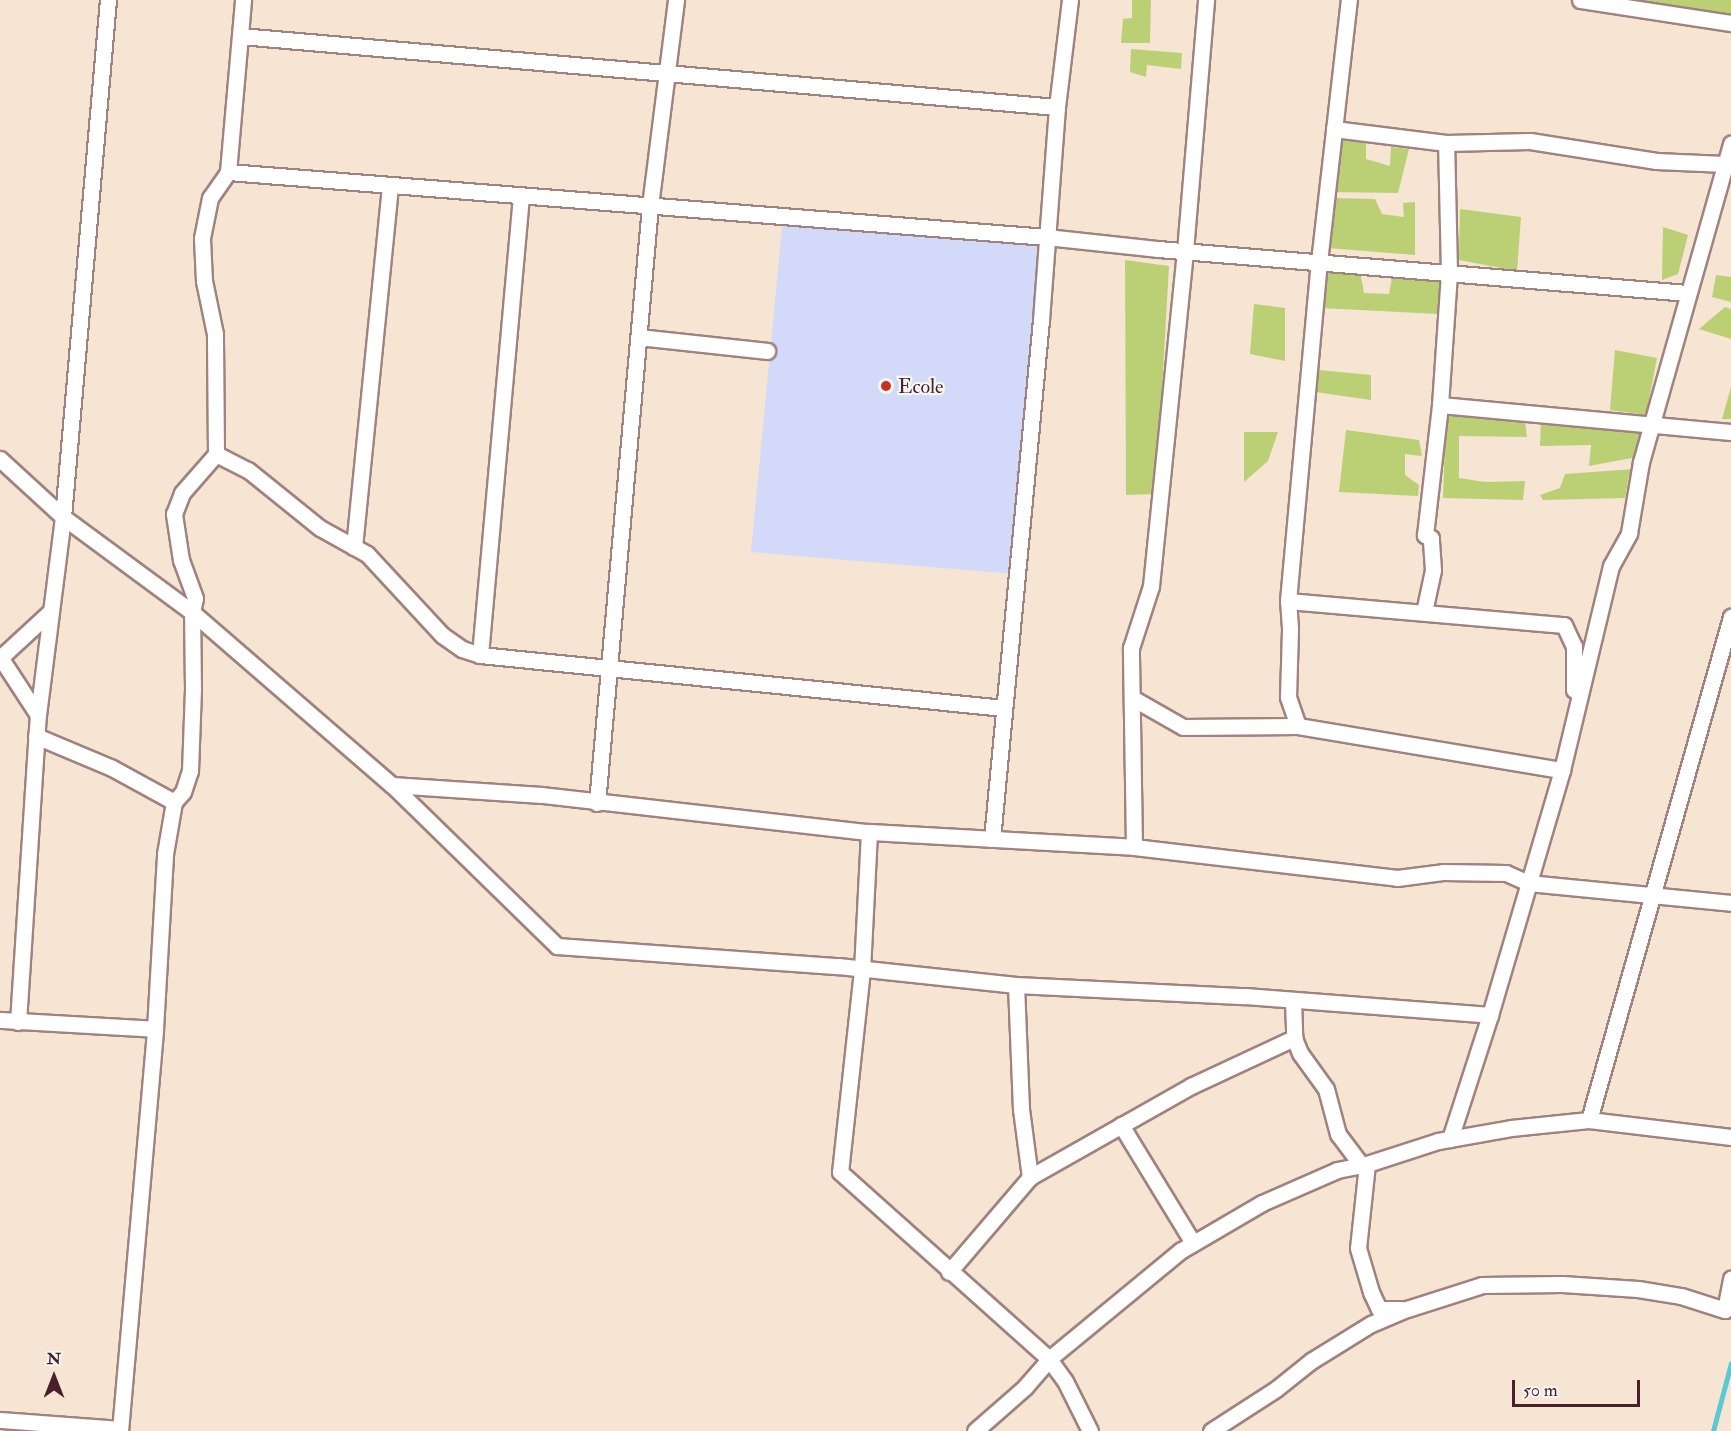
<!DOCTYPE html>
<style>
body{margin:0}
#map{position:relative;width:1731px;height:1431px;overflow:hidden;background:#f5e5d2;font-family:"IM FELL Double Pica",serif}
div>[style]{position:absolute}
.built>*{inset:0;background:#d3d9f9}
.green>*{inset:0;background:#bbd074}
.stream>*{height:5px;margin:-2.5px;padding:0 2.5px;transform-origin:2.5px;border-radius:2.5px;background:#5cc8d4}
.roads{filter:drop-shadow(2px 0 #a0827e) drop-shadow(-2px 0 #a0827e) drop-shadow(0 2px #a0827e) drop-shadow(0 -2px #a0827e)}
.minor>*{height:15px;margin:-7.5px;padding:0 7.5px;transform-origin:7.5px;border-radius:7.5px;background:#fff}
.dots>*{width:16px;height:16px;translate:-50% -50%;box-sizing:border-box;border:3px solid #f6f6f2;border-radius:50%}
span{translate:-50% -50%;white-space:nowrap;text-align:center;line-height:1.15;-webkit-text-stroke:4.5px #f6f6f2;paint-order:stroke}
.poi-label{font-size:20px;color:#4a1f2b}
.left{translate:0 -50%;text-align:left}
.north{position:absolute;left:24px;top:1347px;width:60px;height:60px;-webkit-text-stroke:4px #f6f6f2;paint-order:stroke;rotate:0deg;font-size:16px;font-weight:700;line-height:24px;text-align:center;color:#4a1f2b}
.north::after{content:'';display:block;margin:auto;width:21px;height:27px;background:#4a1f2b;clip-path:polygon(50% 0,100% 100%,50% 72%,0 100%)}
.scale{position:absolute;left:1512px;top:1380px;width:128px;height:27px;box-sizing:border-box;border:3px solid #4a1f2b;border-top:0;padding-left:8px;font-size:18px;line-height:21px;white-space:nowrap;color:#4a1f2b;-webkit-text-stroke:4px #f6f6f2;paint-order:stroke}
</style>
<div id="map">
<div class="built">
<div style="clip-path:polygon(783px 218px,1045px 240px,1016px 574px,751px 552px)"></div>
</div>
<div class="green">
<div style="clip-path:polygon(1132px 0,1151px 0,1150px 43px,1121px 43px,1123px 19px,1132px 18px)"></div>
<div style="clip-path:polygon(1592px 0,1731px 0,1731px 19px)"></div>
<div style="clip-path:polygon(1131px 49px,1182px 53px,1181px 69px,1147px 65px,1146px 77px,1130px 72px)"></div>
<div style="clip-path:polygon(1337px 140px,1366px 141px,1366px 159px,1390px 166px,1391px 147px,1409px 149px,1398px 193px,1332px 192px)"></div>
<div style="clip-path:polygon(1332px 198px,1375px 199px,1382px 214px,1404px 217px,1403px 203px,1415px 202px,1415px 255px,1328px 248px)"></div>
<div style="clip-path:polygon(1460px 209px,1521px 217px,1517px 271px,1459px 260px)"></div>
<div style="clip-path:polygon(1663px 227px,1688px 235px,1678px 274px,1662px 280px)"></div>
<div style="clip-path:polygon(1125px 260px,1169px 266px,1156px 494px,1126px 495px)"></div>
<div style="clip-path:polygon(1360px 271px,1364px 293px,1389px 294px,1393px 273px,1441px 279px,1438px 314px,1321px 308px,1324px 272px)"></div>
<div style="clip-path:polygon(1716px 275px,1731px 277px,1731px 302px,1712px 297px)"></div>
<div style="clip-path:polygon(1254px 304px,1285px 308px,1285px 361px,1250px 354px)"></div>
<div style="clip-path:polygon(1725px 307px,1731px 309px,1731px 339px,1699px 329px)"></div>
<div style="clip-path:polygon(1615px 350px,1657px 358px,1646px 415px,1610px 410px)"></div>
<div style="clip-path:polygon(1319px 370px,1371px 375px,1371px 400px,1315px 392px)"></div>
<div style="clip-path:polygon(1731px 387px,1731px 419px,1722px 419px)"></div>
<div style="clip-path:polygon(1446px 412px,1525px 420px,1527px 437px,1459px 436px,1459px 478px,1485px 482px,1525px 481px,1523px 500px,1443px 498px)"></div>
<div style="clip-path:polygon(1541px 422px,1644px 430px,1637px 457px,1589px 466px,1591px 445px,1540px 446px)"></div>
<div style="clip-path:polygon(1346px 430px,1419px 440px,1422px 456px,1405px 454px,1405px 475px,1419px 485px,1418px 496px,1339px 492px)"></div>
<div style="clip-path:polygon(1244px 432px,1278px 432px,1268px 461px,1244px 482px)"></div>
<div style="clip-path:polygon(1634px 469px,1629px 475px,1625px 498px,1543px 500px,1540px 495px,1560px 488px,1565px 474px)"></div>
</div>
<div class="stream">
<div style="left:1713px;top:1431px;width:70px;rotate:-75.2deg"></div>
</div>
<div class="roads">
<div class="minor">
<div style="left:1580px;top:0;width:153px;rotate:8.7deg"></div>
<div style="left:240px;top:36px;width:820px;rotate:4.97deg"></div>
<div style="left:1334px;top:129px;width:113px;rotate:7.1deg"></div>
<div style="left:1446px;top:143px;width:84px;rotate:-1.4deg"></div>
<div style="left:1530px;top:141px;width:128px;rotate:9deg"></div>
<div style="left:1656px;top:161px;width:69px;rotate:2.5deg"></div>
<div style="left:228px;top:172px;width:822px;rotate:4.54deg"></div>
<div style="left:1047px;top:237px;width:112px;rotate:6.2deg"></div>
<div style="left:1158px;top:249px;width:531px;rotate:4.75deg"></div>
<div style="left:639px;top:337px;width:129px;rotate:6.2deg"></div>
<div style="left:1440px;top:405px;width:292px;rotate:5.3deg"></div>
<div style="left:216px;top:454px;width:36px;rotate:27deg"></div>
<div style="left:248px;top:470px;width:92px;rotate:38.9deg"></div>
<div style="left:320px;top:528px;width:54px;rotate:29deg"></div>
<div style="left:367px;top:554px;width:110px;rotate:47.2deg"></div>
<div style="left:442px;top:635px;width:24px;rotate:35deg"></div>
<div style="left:462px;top:649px;width:19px;rotate:18deg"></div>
<div style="left:480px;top:655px;width:527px;rotate:5.78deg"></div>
<div style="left:0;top:459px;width:86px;rotate:42.6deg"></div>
<div style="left:63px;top:517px;width:160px;rotate:36.4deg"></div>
<div style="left:192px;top:612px;width:264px;rotate:40.9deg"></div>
<div style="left:392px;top:785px;width:231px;rotate:44.3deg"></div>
<div style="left:557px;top:946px;width:282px;rotate:4.1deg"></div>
<div style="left:838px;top:966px;width:179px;rotate:6.1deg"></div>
<div style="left:1016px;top:985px;width:229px;rotate:2.8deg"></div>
<div style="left:1245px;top:996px;width:246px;rotate:4.4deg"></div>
<div style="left:354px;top:547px;width:363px;rotate:-84.3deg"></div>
<div style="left:1288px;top:601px;width:277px;rotate:5deg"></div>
<div style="left:1564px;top:625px;width:23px;rotate:65deg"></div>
<div style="left:1574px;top:646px;width:44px;rotate:90deg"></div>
<div style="left:1424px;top:612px;width:43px;rotate:-77.9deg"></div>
<div style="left:1433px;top:570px;width:32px;rotate:-94deg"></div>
<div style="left:1431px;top:538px;width:7px;rotate:-153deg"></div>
<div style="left:1425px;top:535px;width:131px;rotate:-83.4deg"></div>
<div style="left:1440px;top:405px;width:133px;rotate:-86.1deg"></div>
<div style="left:1449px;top:272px;width:129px;rotate:-91.3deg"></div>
<div style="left:480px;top:655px;width:461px;rotate:-84.9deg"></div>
<div style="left:0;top:657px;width:69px;rotate:56.8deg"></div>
<div style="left:0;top:658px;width:69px;rotate:-42.7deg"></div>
<div style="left:1134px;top:699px;width:56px;rotate:29.7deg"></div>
<div style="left:1183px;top:727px;width:115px;rotate:-0.5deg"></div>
<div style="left:1298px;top:726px;width:268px;rotate:9.5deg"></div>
<div style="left:1298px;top:726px;width:31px;rotate:-109deg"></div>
<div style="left:1288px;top:697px;width:69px;rotate:-88.3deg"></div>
<div style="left:1290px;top:628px;width:27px;rotate:-94deg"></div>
<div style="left:1288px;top:601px;width:340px;rotate:-84.8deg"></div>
<div style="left:1319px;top:262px;width:264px;rotate:-83.5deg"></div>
<div style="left:36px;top:736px;width:82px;rotate:22.8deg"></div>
<div style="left:112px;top:768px;width:71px;rotate:28.7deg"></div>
<div style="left:392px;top:785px;width:150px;rotate:3.8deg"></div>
<div style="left:542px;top:795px;width:329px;rotate:6.5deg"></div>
<div style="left:869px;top:832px;width:265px;rotate:3.2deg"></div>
<div style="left:1134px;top:847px;width:265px;rotate:6.7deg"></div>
<div style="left:1397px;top:878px;width:46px;rotate:-7.4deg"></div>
<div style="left:1443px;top:872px;width:63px;rotate:0.9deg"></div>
<div style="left:1506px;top:873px;width:24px;rotate:24deg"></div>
<div style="left:1528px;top:883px;width:204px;rotate:5.6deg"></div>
<div style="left:597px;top:803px;width:599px;rotate:-84.93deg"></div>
<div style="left:650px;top:206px;width:208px;rotate:-82.8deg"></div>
<div style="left:869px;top:832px;width:138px;rotate:92.9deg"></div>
<div style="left:862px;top:970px;width:203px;rotate:96.2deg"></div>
<div style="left:840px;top:1172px;width:280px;rotate:41.8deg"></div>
<div style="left:1049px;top:1359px;width:27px;rotate:54deg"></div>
<div style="left:1065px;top:1381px;width:56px;rotate:63.4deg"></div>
<div style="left:992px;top:839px;width:521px;rotate:-84.61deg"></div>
<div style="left:1041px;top:320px;width:214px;rotate:-85.7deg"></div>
<div style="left:1057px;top:107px;width:108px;rotate:-83.1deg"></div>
<div style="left:1134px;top:847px;width:199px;rotate:-90.9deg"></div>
<div style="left:1131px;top:648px;width:65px;rotate:-72.1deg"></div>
<div style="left:1151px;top:586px;width:337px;rotate:-84.2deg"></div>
<div style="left:1185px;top:251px;width:252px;rotate:-85.2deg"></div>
<div style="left:1016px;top:985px;width:124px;rotate:87.7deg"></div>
<div style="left:1021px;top:1109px;width:69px;rotate:82.5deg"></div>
<div style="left:1293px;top:1000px;width:38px;rotate:88deg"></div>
<div style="left:1294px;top:1038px;width:16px;rotate:68deg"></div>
<div style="left:1300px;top:1053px;width:44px;rotate:54.2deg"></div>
<div style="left:1326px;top:1089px;width:47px;rotate:75.1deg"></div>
<div style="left:1338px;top:1134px;width:39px;rotate:53deg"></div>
<div style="left:0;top:1020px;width:155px;rotate:3.3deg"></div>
<div style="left:18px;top:1022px;width:308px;rotate:-86.3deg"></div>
<div style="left:38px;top:715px;width:200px;rotate:-82.8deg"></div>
<div style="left:63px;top:517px;width:519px;rotate:-85.03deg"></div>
<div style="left:1589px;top:1120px;width:523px;rotate:-74.24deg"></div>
<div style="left:1121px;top:1125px;width:138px;rotate:58.6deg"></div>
<div style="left:1450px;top:1139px;width:130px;rotate:-72.1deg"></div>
<div style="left:1490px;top:1015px;width:255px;rotate:-73.6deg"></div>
<div style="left:1562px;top:770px;width:210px;rotate:-76.5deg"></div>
<div style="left:1611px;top:566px;width:38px;rotate:-61deg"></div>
<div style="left:1629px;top:533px;width:72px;rotate:-80.4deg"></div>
<div style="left:1641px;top:462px;width:331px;rotate:-74.2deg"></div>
<div style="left:1367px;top:1164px;width:84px;rotate:96.1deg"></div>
<div style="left:1358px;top:1248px;width:46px;rotate:73.5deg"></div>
<div style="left:1371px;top:1292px;width:19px;rotate:65deg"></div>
<div style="left:1379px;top:1309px;width:22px"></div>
<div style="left:949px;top:1272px;width:125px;rotate:-49.5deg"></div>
<div style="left:1030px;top:1177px;width:185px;rotate:-29.5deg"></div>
<div style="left:1191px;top:1086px;width:114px;rotate:-25deg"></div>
<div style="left:0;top:1420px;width:120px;rotate:4.3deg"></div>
<div style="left:120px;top:1431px;width:404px;rotate:-85deg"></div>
<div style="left:155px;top:1029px;width:175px;rotate:-86.7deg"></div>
<div style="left:165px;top:854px;width:53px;rotate:-80.2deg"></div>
<div style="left:174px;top:802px;width:13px;rotate:-48deg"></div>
<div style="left:183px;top:792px;width:22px;rotate:-72deg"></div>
<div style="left:190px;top:771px;width:82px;rotate:-87.9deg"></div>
<div style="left:193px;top:689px;width:77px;rotate:-90.7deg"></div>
<div style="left:192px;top:612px;width:14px;rotate:-78deg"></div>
<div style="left:195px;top:598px;width:40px;rotate:-110.2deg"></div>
<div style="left:181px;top:560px;width:47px;rotate:-98.7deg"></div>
<div style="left:174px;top:514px;width:22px;rotate:-69deg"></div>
<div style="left:182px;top:493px;width:52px;rotate:-48.9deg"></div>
<div style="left:216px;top:454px;width:120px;rotate:-90.5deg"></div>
<div style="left:215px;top:334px;width:54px;rotate:-101.7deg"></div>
<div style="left:204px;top:281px;width:43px;rotate:-92.7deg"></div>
<div style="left:202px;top:238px;width:41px;rotate:-78.7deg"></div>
<div style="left:210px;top:198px;width:32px;rotate:-55deg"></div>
<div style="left:228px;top:172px;width:173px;rotate:-85deg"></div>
<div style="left:975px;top:1431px;width:67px;rotate:-41.3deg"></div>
<div style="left:1025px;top:1387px;width:37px;rotate:-49deg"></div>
<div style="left:1049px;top:1359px;width:170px;rotate:-39.5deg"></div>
<div style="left:1180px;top:1251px;width:95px;rotate:-30.3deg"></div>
<div style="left:1262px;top:1203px;width:82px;rotate:-23.7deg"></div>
<div style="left:1337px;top:1170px;width:31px;rotate:-11deg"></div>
<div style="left:1367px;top:1164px;width:75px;rotate:-17.9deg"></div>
<div style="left:1438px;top:1141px;width:74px;rotate:-10.1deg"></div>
<div style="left:1511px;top:1128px;width:78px;rotate:-5.9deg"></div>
<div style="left:1589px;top:1120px;width:143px;rotate:6.8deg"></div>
<div style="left:1211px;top:1431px;width:77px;rotate:-32.9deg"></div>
<div style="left:1276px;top:1389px;width:45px;rotate:-38.7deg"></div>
<div style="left:1311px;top:1361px;width:70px;rotate:-31.7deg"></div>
<div style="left:1371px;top:1324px;width:39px;rotate:-23deg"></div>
<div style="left:1407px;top:1309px;width:79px;rotate:-17.7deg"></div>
<div style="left:1482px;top:1285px;width:80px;rotate:-0.7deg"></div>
<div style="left:1562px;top:1284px;width:76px;rotate:3.8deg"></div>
<div style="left:1638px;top:1289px;width:44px;rotate:9.2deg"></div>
<div style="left:1681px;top:1296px;width:46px;rotate:17.7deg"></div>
<div style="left:1725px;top:1310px;width:32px;rotate:-79deg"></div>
</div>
</div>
<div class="dots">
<div style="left:886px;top:386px;background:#c8321e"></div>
</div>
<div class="poi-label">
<span class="left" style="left:898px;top:386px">Ecole</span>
</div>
<div class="north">N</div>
<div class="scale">50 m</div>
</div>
